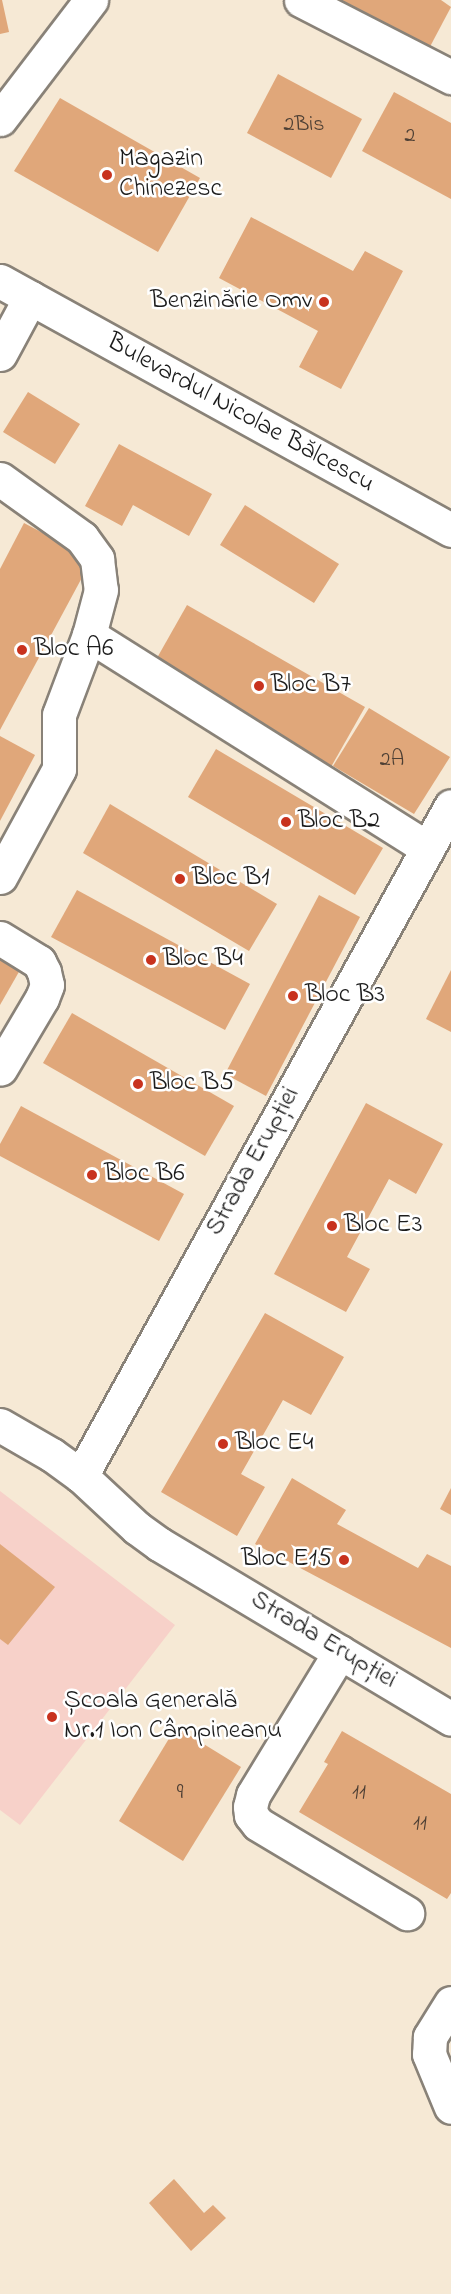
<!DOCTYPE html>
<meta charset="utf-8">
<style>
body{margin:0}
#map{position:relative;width:451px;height:2294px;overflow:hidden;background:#f6e9d5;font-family:"Indie Flower",sans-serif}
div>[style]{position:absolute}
.built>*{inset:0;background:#f7d1c9}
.building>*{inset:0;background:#e0a77a}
.roads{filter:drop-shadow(2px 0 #898278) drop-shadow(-2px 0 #898278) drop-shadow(0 2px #898278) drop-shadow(0 -2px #898278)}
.minor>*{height:33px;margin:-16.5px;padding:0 16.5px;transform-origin:16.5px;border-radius:16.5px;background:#fff}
.major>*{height:33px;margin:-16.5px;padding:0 16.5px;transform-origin:16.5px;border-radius:16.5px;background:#fff}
.dots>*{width:16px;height:16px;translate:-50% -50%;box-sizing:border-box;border:3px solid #fff;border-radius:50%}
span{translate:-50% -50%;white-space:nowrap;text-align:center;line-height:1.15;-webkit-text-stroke:5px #fff;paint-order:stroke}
.number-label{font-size:22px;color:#4d3f34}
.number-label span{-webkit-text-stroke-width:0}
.poi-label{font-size:26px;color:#1c1c1c}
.left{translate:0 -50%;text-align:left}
.right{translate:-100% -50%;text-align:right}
.street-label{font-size:26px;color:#1c1c1c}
</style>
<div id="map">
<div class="built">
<div style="clip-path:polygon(0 1491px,175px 1625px,20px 1825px,0 1810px)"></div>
</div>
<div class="building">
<div style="clip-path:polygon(0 0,2px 0,9px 32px,0 34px)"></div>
<div style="clip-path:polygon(314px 0,441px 0,451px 7px,424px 58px)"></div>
<div style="clip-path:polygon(278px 74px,362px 119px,331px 178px,247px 133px)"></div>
<div style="clip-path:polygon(394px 92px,451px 123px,451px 199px,362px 151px)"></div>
<div style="clip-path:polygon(60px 98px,200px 178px,158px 252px,14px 171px)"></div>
<div style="clip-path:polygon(251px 217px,353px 271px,365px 251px,403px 271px,341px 389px,299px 367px,318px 331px,219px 278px)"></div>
<div style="clip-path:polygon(28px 392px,80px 424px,55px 464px,3px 432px)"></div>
<div style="clip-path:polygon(119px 444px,212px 494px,189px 536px,133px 505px,122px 526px,85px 506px)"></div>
<div style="clip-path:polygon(245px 505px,339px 564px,314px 603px,220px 545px)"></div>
<div style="clip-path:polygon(24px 523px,92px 559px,0 730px,0 569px)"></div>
<div style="clip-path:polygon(187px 605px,365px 707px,331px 767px,153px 665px)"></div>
<div style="clip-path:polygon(369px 708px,450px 757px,414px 814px,333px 766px)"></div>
<div style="clip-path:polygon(0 736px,35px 755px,0 821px)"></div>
<div style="clip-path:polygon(216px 749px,383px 848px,355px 895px,188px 797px)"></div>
<div style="clip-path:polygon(110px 804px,277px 904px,249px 951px,83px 853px)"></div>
<div style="clip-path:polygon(77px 890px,250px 984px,225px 1030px,51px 937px)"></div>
<div style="clip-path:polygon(319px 895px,360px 917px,266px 1096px,225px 1074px)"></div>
<div style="clip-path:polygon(0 959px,20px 970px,0 1005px)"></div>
<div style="clip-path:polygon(451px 970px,451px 1032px,426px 1019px)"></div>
<div style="clip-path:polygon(72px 1013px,234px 1106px,205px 1156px,43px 1063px)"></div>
<div style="clip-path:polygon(366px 1103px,443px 1144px,416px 1194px,389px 1179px,347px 1257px,370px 1269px,346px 1312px,274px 1274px)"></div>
<div style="clip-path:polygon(21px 1106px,184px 1194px,159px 1241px,0 1156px,0 1144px)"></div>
<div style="clip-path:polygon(265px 1313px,344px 1357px,311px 1415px,283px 1400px,241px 1474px,265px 1487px,237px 1536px,161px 1492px)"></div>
<div style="clip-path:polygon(292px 1478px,346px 1510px,337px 1524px,418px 1568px,427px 1554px,451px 1566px,451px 1648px,255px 1544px)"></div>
<div style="clip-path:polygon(451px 1488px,451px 1515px,440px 1509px)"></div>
<div style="clip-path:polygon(0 1544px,55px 1587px,8px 1645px,0 1639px)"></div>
<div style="clip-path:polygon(176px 1727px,241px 1767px,183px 1861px,119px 1821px)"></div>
<div style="clip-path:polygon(342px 1731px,451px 1794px,451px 1893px,447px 1899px,299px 1812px,328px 1764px,324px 1762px)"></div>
<div style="clip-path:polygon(174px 2179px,204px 2213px,213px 2205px,226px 2218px,191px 2251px,149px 2203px)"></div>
</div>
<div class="roads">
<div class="minor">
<div style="left:301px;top:0;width:169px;rotate:27.2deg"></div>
<div style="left:0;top:119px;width:150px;rotate:-52.6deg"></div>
<div style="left:0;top:479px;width:101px;rotate:35.7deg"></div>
<div style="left:82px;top:538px;width:26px;rotate:54deg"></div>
<div style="left:97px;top:559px;width:31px;rotate:83deg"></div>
<div style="left:101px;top:590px;width:47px;rotate:104.9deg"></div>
<div style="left:89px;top:635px;width:85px;rotate:110.6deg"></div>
<div style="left:59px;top:715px;width:54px;rotate:90deg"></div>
<div style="left:59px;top:769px;width:123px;rotate:118.6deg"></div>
<div style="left:89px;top:635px;width:400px;rotate:32.2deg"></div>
<div style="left:0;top:938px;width:46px;rotate:31.6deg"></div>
<div style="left:39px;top:962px;width:11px;rotate:63deg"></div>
<div style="left:44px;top:972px;width:13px;rotate:77deg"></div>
<div style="left:47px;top:985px;width:14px;rotate:111deg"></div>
<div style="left:42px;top:998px;width:82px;rotate:120.6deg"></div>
<div style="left:0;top:1425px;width:60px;rotate:30deg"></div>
<div style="left:52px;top:1455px;width:36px;rotate:36deg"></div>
<div style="left:81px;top:1476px;width:76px;rotate:42.9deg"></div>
<div style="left:137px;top:1528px;width:27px;rotate:36deg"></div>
<div style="left:159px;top:1544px;width:340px;rotate:30.9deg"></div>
<div style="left:81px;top:1476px;width:765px;rotate:-61.09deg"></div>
<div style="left:340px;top:1652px;width:167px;rotate:121.3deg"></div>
<div style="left:253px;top:1795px;width:12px;rotate:104deg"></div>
<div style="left:250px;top:1807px;width:8px;rotate:83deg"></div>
<div style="left:251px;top:1815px;width:11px;rotate:52deg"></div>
<div style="left:258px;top:1824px;width:174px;rotate:30.9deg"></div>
<div style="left:451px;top:2003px;width:40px;rotate:122deg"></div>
<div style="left:430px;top:2037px;width:17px;rotate:93deg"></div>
<div style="left:429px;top:2054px;width:57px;rotate:67.5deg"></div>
</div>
<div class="major">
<div style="left:0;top:281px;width:515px;rotate:28.9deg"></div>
<div style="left:0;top:354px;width:64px;rotate:-61.8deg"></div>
</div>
</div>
<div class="dots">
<div style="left:107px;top:175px;background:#c8321e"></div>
<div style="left:324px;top:302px;background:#c8321e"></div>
<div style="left:22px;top:650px;background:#c8321e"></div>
<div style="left:259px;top:686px;background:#c8321e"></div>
<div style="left:286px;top:822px;background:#c8321e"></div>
<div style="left:180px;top:879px;background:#c8321e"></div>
<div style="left:151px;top:960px;background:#c8321e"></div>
<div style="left:293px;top:996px;background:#c8321e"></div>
<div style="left:138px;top:1084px;background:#c8321e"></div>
<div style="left:92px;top:1175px;background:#c8321e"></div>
<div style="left:332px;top:1226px;background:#c8321e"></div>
<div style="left:223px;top:1444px;background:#c8321e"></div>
<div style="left:344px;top:1560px;background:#c8321e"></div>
<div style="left:52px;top:1717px;background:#c8321e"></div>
</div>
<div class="number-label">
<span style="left:304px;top:126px">2Bis</span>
<span style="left:410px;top:137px">2</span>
<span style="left:392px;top:761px">2A</span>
<span style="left:180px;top:1794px">9</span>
<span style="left:359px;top:1794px">11</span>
<span style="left:420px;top:1825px">11</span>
</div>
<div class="poi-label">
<span class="left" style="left:119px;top:175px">Magazin<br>Chinezesc</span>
<span class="right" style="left:312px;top:302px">Benzinărie Omv</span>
<span class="left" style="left:34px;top:650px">Bloc A6</span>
<span class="left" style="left:271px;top:686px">Bloc B7</span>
<span class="left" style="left:298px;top:822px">Bloc B2</span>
<span class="left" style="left:192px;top:879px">Bloc B1</span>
<span class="left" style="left:163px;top:960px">Bloc B4</span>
<span class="left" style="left:305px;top:996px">Bloc B3</span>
<span class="left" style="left:150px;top:1084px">Bloc B5</span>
<span class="left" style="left:104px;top:1175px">Bloc B6</span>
<span class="left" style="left:344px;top:1226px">Bloc E3</span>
<span class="left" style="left:235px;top:1444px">Bloc E4</span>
<span class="right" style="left:332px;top:1560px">Bloc E15</span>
<span class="left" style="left:64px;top:1717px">Școala Generală<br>Nr.1 Ion Câmpineanu</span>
</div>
<div class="street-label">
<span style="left:240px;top:414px;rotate:29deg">Bulevardul Nicolae Bălcescu</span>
<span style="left:254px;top:1162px;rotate:-61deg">Strada Erupției</span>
<span style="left:323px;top:1641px;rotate:31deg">Strada Erupției</span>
</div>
</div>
